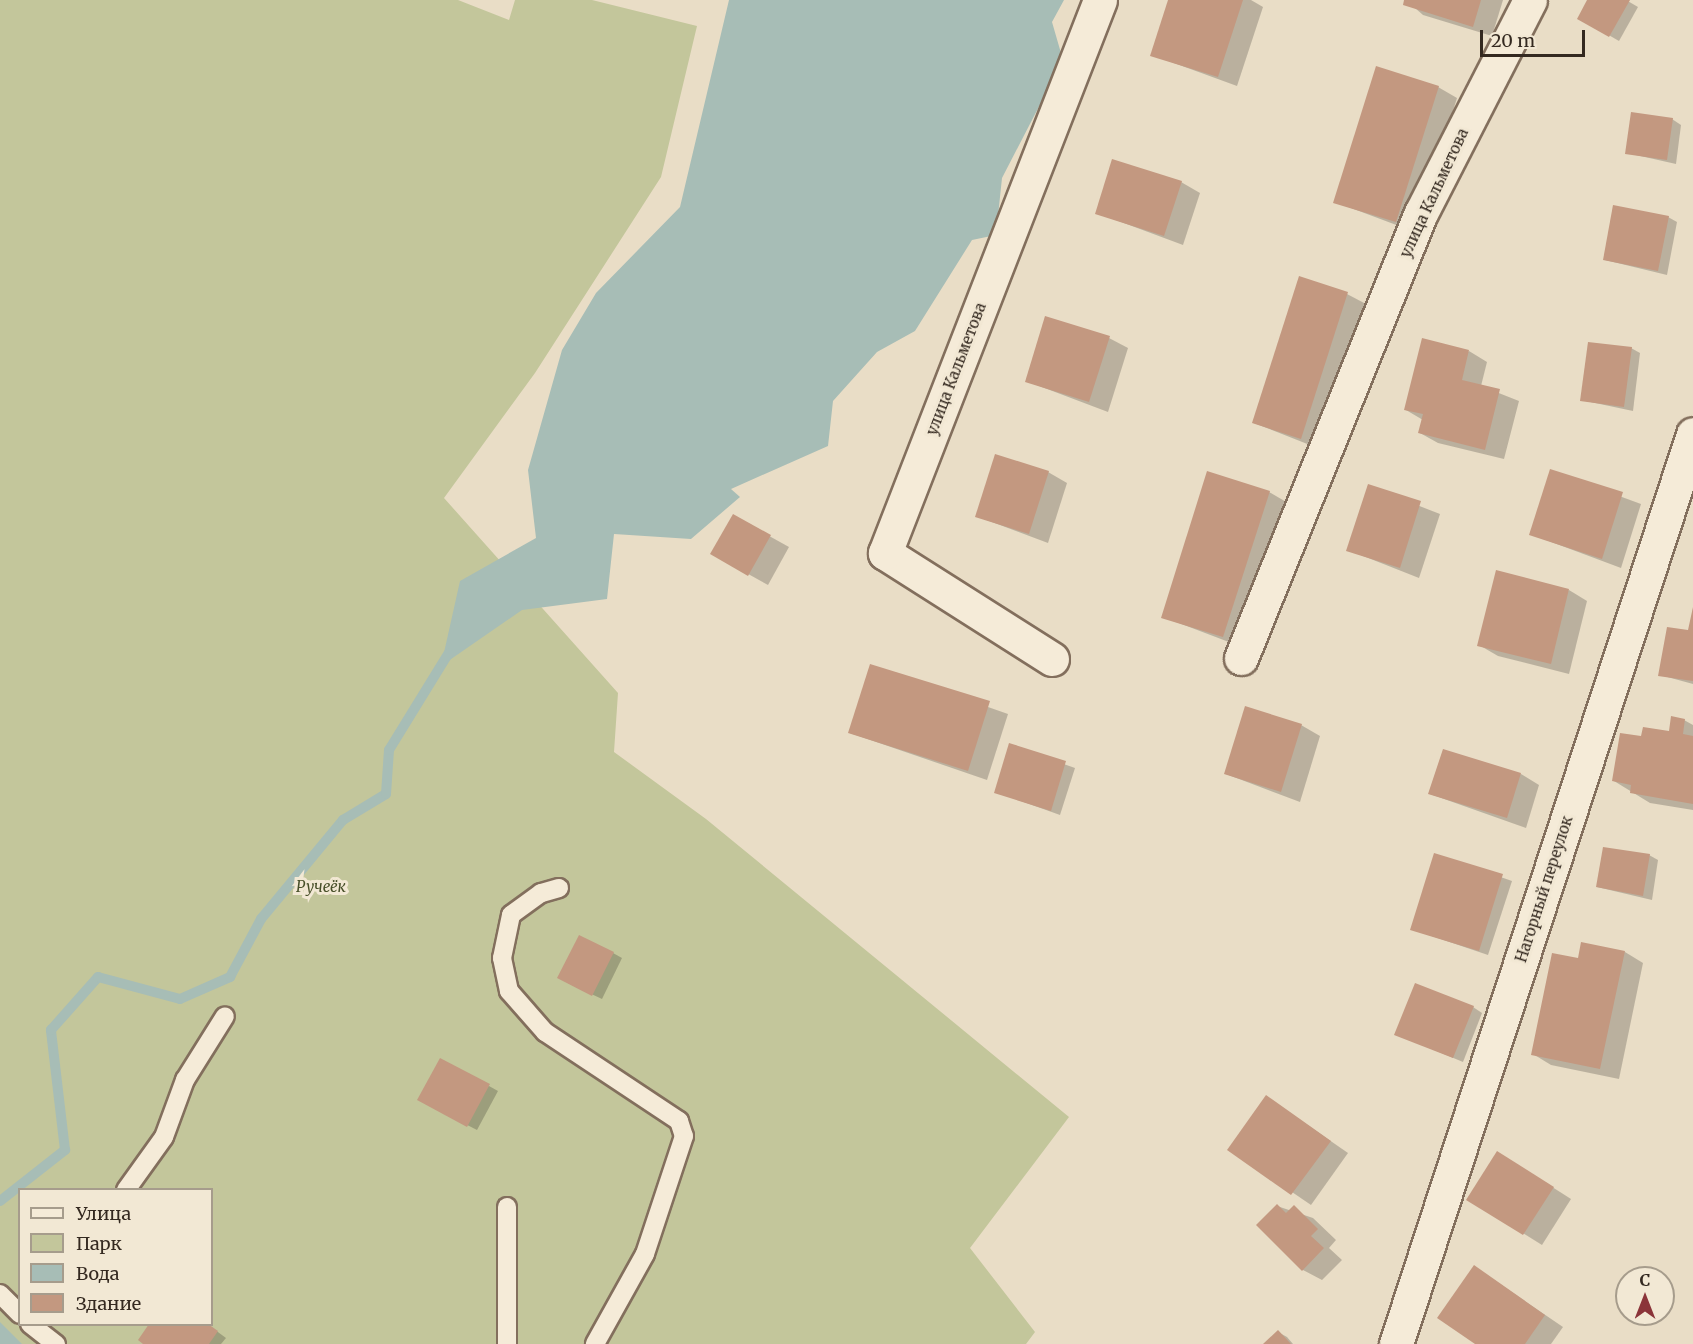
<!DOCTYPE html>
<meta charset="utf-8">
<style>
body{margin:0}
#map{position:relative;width:1693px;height:1344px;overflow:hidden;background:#e9ddc6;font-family:Merriweather,serif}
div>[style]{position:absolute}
.green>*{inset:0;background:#c3c69b}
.water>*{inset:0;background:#a7bdb6}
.shadow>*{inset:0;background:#0003}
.stream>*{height:10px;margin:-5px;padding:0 5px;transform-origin:5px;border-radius:5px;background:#a7bdb6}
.building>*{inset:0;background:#c39880}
.roads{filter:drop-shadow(2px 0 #836f5d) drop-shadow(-2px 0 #836f5d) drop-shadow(0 2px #836f5d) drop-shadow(0 -2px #836f5d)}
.service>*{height:18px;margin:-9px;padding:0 9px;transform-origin:9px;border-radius:9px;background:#f5ebd8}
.minor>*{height:33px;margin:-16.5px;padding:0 16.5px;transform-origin:16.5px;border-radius:16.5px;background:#f5ebd8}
span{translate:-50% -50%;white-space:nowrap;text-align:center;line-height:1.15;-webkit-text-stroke:6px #f2e8d4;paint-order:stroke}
.street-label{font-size:15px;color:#342920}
.park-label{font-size:15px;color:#474f28;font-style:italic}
.legend{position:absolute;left:18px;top:1188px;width:195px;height:138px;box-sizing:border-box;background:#f2e8d4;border:2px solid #a69c8c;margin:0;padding:8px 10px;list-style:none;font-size:18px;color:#342920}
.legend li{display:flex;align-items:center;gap:12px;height:30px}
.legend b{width:30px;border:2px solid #a69c8c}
.north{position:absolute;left:1615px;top:1266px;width:60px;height:60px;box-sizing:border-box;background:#f2e8d4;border:2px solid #a69c8c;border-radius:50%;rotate:0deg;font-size:16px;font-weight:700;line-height:24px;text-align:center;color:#342920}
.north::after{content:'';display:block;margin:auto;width:21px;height:27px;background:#8b3439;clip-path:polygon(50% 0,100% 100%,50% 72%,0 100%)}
.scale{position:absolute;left:1480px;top:30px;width:105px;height:27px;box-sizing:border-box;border:3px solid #342920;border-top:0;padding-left:8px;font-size:18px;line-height:21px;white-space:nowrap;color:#342920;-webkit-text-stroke:4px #f2e8d4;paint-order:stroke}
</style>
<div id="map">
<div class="green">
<div style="clip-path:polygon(evenodd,0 0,458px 0,509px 20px,515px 0,592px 0,697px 26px,661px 177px,535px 373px,444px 498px,618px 693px,614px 752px,706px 819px,1069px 1117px,970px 1248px,1035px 1332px,1026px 1344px,0 1344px,0 0,20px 1190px,212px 1190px,212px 1324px,20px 1324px,20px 1190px)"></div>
</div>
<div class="water">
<div style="clip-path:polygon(729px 0,1064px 0,1052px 22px,1063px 60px,1002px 178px,996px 235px,972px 240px,915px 331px,877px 352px,833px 401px,828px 446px,731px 489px,740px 497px,691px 539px,614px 534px,607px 599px,522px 610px,441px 666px,460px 581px,536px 538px,528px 470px,562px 350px,596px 293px,680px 207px)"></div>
<div style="clip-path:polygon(0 1322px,22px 1344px,0 1344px)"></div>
</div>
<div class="shadow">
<div style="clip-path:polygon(1170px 0,1251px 0,1263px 7px,1237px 86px,1152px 55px)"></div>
<div style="clip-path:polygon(1406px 0,1503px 0,1492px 36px,1423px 15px)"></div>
<div style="clip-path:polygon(1589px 0,1626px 0,1638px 7px,1619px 41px,1579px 18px)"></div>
<div style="clip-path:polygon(1438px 87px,1457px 98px,1415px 232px,1335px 202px)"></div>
<div style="clip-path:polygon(1672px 119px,1681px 125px,1676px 164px,1627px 153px)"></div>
<div style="clip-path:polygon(1181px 182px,1200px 193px,1183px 245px,1097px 213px)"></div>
<div style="clip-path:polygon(1668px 217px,1677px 222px,1667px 275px,1605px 260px)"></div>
<div style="clip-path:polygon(1347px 294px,1366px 304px,1320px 449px,1254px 423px)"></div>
<div style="clip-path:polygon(1109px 338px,1128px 348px,1108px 412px,1026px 381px)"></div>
<div style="clip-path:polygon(1631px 348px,1640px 353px,1633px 411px,1581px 400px)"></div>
<div style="clip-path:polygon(1469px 351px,1487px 362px,1481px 386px,1519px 401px,1504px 459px,1438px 443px,1420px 433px,1423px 420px,1406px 410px)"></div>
<div style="clip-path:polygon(1551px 471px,1641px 504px,1621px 568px,1530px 534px)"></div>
<div style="clip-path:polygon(1048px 472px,1067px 483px,1048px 543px,976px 516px)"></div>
<div style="clip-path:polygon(1368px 486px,1440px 514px,1419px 578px,1348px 550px)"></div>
<div style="clip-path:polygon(1269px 492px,1288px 503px,1242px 647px,1163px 617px)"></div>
<div style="clip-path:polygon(733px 516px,789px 547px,768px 585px,712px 554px)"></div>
<div style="clip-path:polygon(1569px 590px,1587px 601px,1569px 674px,1498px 656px,1479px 645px)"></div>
<div style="clip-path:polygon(1693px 609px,1693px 684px,1660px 675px,1689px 632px)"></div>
<div style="clip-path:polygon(871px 666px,1008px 714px,987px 780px,850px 733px)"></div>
<div style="clip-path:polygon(1684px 720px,1693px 725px,1693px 810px,1650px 803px,1614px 781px,1643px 738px,1670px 733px)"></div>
<div style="clip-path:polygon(1301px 725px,1320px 736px,1300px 802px,1226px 774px)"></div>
<div style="clip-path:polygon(1010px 745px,1075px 768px,1060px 815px,996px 792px)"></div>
<div style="clip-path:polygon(1521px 774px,1539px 785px,1526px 828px,1430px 794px)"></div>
<div style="clip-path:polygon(1435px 854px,1512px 881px,1488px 955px,1411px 929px)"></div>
<div style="clip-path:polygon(1649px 855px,1658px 860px,1652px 900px,1597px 887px)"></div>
<div style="clip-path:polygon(1625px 952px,1643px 963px,1619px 1079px,1551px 1065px,1533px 1054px,1579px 960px)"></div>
<div style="clip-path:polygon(613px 953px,622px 958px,602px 999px,568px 983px)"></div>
<div style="clip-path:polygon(1473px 1007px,1482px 1013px,1463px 1062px,1396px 1034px)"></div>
<div style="clip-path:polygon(489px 1086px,498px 1091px,477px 1130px,428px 1105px)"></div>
<div style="clip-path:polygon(1267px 1097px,1348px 1153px,1311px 1205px,1229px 1149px)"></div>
<div style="clip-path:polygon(1516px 1164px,1571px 1199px,1542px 1245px,1468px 1199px)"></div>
<div style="clip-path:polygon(1277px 1206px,1313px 1218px,1336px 1240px,1329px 1248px,1342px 1260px,1322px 1280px,1303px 1270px)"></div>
<div style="clip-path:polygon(1475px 1267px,1563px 1327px,1551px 1344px,1478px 1344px)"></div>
<div style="clip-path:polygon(207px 1324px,226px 1338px,221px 1344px,146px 1344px)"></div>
<div style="clip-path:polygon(1278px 1332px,1287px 1337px,1293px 1344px,1265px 1344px)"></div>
</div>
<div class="stream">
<div style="left:0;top:1201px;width:83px;rotate:-38.1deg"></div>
<div style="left:65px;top:1150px;width:121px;rotate:-96.7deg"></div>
<div style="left:51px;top:1030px;width:71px;rotate:-48.4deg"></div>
<div style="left:98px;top:977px;width:85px;rotate:15deg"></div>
<div style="left:180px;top:999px;width:55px;rotate:-23.7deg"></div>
<div style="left:230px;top:977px;width:66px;rotate:-61.9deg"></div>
<div style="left:261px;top:919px;width:129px;rotate:-50.4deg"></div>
<div style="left:343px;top:820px;width:50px;rotate:-31.2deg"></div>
<div style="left:386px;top:794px;width:44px;rotate:-86.1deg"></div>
<div style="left:389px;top:750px;width:113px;rotate:-58.4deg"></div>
</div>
<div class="building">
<div style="clip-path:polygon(1168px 0,1243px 0,1218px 77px,1150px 56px)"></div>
<div style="clip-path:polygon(1404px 0,1481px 0,1473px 27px,1403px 5px)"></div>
<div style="clip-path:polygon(1587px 0,1630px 0,1609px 37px,1577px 19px)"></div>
<div style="clip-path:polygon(1376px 66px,1439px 86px,1396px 222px,1333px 203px)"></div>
<div style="clip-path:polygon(1631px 112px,1673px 118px,1667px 160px,1625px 154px)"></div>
<div style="clip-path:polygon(1112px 159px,1182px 181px,1164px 236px,1095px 214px)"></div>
<div style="clip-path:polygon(1613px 205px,1669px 216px,1658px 271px,1603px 260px)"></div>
<div style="clip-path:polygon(1299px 276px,1348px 292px,1301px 439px,1252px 423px)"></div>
<div style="clip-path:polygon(1045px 316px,1110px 336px,1089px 402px,1025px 382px)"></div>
<div style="clip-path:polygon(1422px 338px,1469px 350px,1462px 380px,1500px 389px,1485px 450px,1418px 433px,1423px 414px,1404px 410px)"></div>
<div style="clip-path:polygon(1588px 342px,1632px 347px,1624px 407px,1580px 401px)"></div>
<div style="clip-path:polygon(995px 454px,1049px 471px,1029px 534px,975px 517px)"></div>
<div style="clip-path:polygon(1550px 469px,1623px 492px,1602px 559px,1529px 535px)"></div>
<div style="clip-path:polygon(1207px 471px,1270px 491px,1223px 637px,1161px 618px)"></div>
<div style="clip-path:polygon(1368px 484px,1421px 501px,1400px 568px,1346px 551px)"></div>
<div style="clip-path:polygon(733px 514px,771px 535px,748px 576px,710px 554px)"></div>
<div style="clip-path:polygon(1496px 570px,1569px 589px,1551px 664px,1477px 646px)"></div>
<div style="clip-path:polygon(1693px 607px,1693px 681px,1658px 676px,1667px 627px,1688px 630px)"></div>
<div style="clip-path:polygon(870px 664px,990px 701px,968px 771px,848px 733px)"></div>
<div style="clip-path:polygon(1245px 706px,1302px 724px,1281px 792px,1224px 774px)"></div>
<div style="clip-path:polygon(1671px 716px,1685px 719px,1683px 734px,1693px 736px,1693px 804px,1630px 793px,1631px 785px,1612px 781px,1620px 733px,1641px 736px,1643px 727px,1669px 731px)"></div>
<div style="clip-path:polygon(1009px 743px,1066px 761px,1051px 811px,994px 793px)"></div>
<div style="clip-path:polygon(1443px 749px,1521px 773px,1507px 818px,1428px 794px)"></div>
<div style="clip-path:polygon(1603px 847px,1650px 854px,1643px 896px,1596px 887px)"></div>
<div style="clip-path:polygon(1434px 853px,1503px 874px,1479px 951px,1410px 930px)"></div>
<div style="clip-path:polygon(579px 935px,614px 952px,592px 996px,557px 978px)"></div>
<div style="clip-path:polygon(1581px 942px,1625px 951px,1600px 1069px,1531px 1055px,1552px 953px,1578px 958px)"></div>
<div style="clip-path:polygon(1415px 983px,1474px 1006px,1453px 1058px,1394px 1035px)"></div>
<div style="clip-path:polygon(440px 1058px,490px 1084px,467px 1127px,417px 1100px)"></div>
<div style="clip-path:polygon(1266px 1095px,1331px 1141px,1291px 1195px,1227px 1150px)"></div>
<div style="clip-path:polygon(1497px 1151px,1554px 1187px,1523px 1235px,1466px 1200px)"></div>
<div style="clip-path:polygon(1277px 1204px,1286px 1213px,1294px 1205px,1318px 1229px,1311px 1236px,1324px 1248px,1302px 1271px,1256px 1225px)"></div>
<div style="clip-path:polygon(1474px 1265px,1545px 1315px,1525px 1344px,1475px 1344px,1437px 1318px)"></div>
<div style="clip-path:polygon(149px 1324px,208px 1324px,218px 1331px,209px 1344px,143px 1344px,138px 1340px)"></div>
<div style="clip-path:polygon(1278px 1330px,1291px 1344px,1263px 1344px)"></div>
</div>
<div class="roads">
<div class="service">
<div style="left:559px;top:888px;width:19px;rotate:164deg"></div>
<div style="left:541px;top:893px;width:37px;rotate:144deg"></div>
<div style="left:511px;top:915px;width:44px;rotate:101.8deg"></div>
<div style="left:502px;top:958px;width:34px;rotate:78deg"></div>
<div style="left:509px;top:991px;width:55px;rotate:48.7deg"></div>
<div style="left:545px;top:1032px;width:161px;rotate:33.6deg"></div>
<div style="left:679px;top:1121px;width:16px;rotate:72deg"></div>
<div style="left:684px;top:1136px;width:124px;rotate:108.3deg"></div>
<div style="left:645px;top:1254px;width:103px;rotate:119.1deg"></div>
<div style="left:126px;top:1190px;width:65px;rotate:-54.4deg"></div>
<div style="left:164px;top:1137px;width:61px;rotate:-69.8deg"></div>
<div style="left:185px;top:1080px;width:75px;rotate:-58deg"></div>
<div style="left:507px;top:1207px;width:137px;rotate:90deg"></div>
<div style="left:0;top:1294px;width:28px;rotate:45deg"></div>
<div style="left:30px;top:1324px;width:33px;rotate:38deg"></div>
</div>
<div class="minor">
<div style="left:1241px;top:658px;width:480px;rotate:-68deg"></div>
<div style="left:1421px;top:213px;width:239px;rotate:-62.9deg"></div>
<div style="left:1052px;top:659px;width:198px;rotate:-147.6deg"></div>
<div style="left:885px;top:553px;width:593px;rotate:-68.75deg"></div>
<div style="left:1396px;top:1344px;width:957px;rotate:-71.92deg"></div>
</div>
</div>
<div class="street-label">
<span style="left:1434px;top:193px;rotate:-65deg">улица Кальметова</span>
<span style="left:956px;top:369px;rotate:-69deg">улица Кальметова</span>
<span style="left:1544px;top:889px;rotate:-72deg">Нагорный переулок</span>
</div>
<div class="park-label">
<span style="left:321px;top:887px">Ручеёк</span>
</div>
<ul class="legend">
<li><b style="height:8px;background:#f5ebd8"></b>Улица</li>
<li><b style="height:16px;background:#c3c69b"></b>Парк</li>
<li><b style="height:16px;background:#a7bdb6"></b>Вода</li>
<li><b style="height:16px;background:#c39880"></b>Здание</li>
</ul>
<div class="north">С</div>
<div class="scale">20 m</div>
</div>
